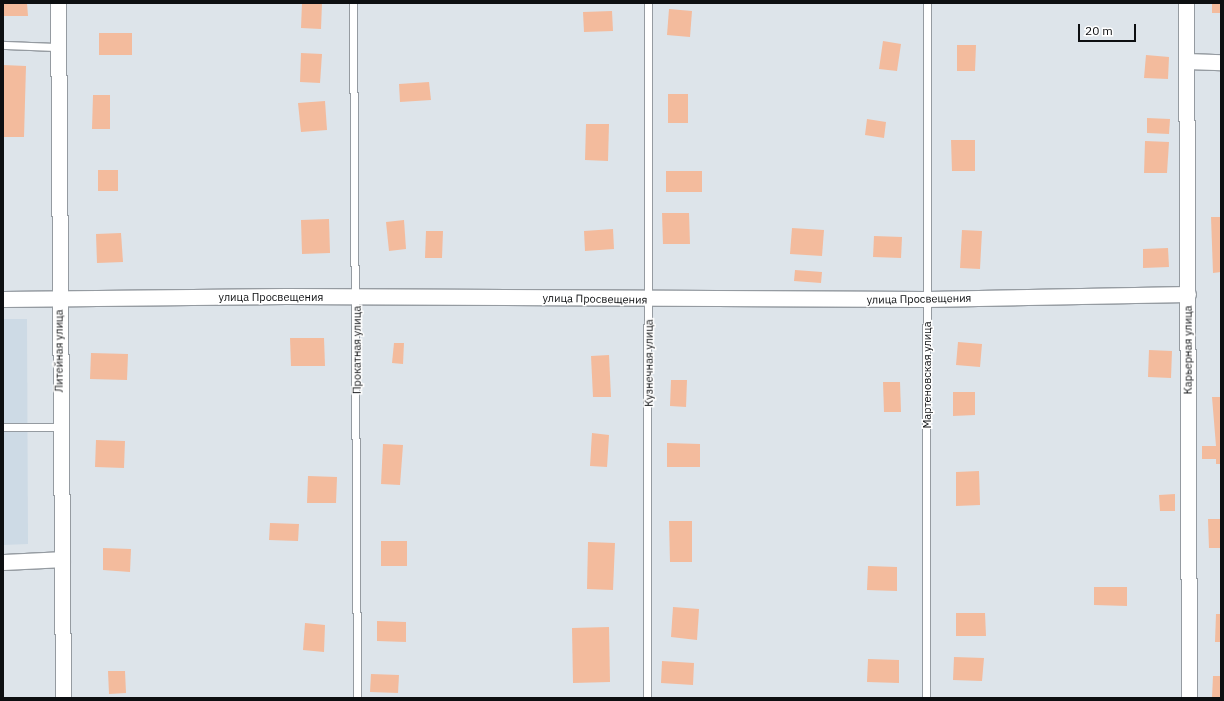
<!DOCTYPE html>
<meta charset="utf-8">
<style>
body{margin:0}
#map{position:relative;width:1224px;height:701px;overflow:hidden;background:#dde4ea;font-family:"IBM Plex Sans",sans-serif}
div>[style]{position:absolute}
.built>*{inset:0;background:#cddae5}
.building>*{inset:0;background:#f3bb9d}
.roads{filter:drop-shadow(1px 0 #959ba1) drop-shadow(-1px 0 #959ba1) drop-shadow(0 1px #959ba1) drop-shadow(0 -1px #959ba1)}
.service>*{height:7px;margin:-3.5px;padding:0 3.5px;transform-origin:3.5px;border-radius:3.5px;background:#fff}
.minor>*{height:15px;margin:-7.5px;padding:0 7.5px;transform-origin:7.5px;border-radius:7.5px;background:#fff}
span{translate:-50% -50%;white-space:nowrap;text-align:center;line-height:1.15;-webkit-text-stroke:3px #fff;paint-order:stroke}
.street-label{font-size:11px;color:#0d0f11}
.frame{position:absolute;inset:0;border:4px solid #0d0f11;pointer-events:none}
.scale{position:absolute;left:1078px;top:24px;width:58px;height:18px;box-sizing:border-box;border:2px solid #0d0f11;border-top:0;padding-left:5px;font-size:12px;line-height:14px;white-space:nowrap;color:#0d0f11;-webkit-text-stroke:3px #fff;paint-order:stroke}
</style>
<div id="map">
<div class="built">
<div style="clip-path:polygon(3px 319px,27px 319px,28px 544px,3px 545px)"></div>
</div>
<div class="building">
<div style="clip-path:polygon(3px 3px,27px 3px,28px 16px,3px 16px)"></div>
<div style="clip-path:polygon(302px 3px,322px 3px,321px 29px,301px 28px)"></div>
<div style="clip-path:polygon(1212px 3px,1221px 3px,1221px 13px,1212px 13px)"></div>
<div style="clip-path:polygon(669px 9px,692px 11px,690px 37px,667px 35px)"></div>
<div style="clip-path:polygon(612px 11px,613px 31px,584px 32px,583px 12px)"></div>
<div style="clip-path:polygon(99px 33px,132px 33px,132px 55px,99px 55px)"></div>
<div style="clip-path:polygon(883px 41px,901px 44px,897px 71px,879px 69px)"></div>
<div style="clip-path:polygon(957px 45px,976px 45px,975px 71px,957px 71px)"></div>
<div style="clip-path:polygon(301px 53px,322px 54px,320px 83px,300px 82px)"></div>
<div style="clip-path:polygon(1146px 55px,1169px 57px,1168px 79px,1144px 78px)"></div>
<div style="clip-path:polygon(3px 65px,26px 66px,24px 137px,3px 137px)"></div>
<div style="clip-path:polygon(429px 82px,431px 100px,400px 102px,399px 84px)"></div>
<div style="clip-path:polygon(668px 94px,688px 94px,688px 123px,668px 123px)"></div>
<div style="clip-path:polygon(93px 95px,110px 95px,110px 129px,92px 129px)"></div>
<div style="clip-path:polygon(325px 101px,327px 130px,301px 132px,298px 103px)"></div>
<div style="clip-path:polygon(1147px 118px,1170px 119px,1169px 134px,1147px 133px)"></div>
<div style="clip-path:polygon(867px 119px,886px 122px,884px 138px,865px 135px)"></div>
<div style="clip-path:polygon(586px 124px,609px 124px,608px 161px,585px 160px)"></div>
<div style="clip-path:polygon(951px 140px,975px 140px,975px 171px,952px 171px)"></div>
<div style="clip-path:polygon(1145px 141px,1169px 142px,1167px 173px,1144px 173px)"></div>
<div style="clip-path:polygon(98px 170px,118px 170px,118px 191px,98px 191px)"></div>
<div style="clip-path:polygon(666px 171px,702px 171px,702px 192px,666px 192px)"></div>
<div style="clip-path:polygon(662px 213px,689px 213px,690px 244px,663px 244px)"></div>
<div style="clip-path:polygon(1211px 217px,1221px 217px,1221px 272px,1213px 273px)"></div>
<div style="clip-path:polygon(329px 219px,330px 253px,302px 254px,301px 220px)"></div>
<div style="clip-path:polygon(404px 220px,406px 249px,389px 251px,386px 222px)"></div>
<div style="clip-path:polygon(792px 228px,824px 230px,822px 256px,790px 254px)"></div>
<div style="clip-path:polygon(613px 229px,614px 249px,585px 251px,584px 231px)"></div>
<div style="clip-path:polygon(962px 230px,982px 231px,980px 269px,960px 268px)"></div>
<div style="clip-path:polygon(426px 231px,443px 231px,442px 258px,425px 258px)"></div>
<div style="clip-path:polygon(121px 233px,123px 262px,97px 263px,96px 234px)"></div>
<div style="clip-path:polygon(874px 236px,902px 237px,901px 258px,873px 257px)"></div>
<div style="clip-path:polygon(1168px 248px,1169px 267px,1143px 268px,1143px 249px)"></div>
<div style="clip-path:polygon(795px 270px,822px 272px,821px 283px,794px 281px)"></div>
<div style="clip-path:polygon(290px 338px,324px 338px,325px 366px,291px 366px)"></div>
<div style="clip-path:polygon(958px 342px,982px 344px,980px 367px,956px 365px)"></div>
<div style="clip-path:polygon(394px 343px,404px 343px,403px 364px,392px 363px)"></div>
<div style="clip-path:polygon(1149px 350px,1172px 351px,1171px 378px,1148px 377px)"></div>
<div style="clip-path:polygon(91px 353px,128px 354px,127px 380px,90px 379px)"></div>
<div style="clip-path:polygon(609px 355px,611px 397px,593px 397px,591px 356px)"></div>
<div style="clip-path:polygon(671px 380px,687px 380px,686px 407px,670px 406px)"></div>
<div style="clip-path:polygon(883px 382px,900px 382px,901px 412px,884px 412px)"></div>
<div style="clip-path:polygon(953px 392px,975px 392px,975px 415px,953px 416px)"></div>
<div style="clip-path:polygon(1212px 397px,1221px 397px,1221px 464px,1216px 464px,1216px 459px,1202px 459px,1202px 446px,1216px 446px)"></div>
<div style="clip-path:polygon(592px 433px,609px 435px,607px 467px,590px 466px)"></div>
<div style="clip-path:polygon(96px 440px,125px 441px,124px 468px,95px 467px)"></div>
<div style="clip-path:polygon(667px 443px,700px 444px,700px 467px,667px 467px)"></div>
<div style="clip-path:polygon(383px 444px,403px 445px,400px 485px,381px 484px)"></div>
<div style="clip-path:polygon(979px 471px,980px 505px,956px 506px,956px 472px)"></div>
<div style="clip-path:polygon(308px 476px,337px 477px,336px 503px,307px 503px)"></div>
<div style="clip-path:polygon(1175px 494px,1175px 511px,1160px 511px,1159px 495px)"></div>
<div style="clip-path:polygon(1208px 519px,1221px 519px,1221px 548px,1209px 548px)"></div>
<div style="clip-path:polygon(669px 521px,692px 521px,692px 562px,670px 562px)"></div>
<div style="clip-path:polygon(270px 523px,299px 524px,298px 541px,269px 540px)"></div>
<div style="clip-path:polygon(381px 541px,407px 541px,407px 566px,381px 566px)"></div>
<div style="clip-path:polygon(588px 542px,615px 543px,613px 590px,587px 589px)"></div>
<div style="clip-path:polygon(103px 548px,131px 549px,130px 572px,103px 570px)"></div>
<div style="clip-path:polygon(868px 566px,897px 567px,897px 591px,867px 590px)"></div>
<div style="clip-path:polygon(1094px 587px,1127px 587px,1127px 606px,1094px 605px)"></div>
<div style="clip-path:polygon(673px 607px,699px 609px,697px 640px,671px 637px)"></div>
<div style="clip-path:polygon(956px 613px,985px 613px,986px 636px,956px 636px)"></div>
<div style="clip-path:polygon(1216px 614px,1221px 614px,1221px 642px,1215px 642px)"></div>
<div style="clip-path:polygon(377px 621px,406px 622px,406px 642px,377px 641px)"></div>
<div style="clip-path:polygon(305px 623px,325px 625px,324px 652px,303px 650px)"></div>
<div style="clip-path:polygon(609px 627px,610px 682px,573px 683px,572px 628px)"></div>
<div style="clip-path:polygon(954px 657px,984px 658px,982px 681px,953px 680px)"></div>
<div style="clip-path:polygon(868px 659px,899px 660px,899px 683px,867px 682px)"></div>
<div style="clip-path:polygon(662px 661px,694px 663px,693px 685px,661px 683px)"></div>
<div style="clip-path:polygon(108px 671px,125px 671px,126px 693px,109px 694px)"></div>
<div style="clip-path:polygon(371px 674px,399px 675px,398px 693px,370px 692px)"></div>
<div style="clip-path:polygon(1213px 676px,1221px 676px,1221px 698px,1212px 698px)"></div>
</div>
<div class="roads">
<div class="service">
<div style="left:353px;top:3px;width:695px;rotate:89.67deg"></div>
<div style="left:3px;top:45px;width:55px;rotate:2.1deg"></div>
<div style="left:3px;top:427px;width:57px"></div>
<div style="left:647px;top:698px;width:695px;rotate:-89.92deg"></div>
<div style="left:926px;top:698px;width:695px;rotate:-89.92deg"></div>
</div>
<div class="minor">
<div style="left:58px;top:3px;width:695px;rotate:89.59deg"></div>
<div style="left:1186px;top:3px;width:695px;rotate:89.75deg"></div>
<div style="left:1187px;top:61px;width:34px;rotate:2deg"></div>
<div style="left:3px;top:299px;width:283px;rotate:-0.6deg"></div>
<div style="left:286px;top:296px;width:641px;rotate:0.27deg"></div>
<div style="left:927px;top:299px;width:261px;rotate:-1.1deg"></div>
<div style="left:3px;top:562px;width:59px;rotate:-2.9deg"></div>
</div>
</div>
<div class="street-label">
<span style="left:271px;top:297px">улица Просвещения</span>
<span style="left:595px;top:299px;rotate:1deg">улица Просвещения</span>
<span style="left:919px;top:299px;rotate:-1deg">улица Просвещения</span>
<span style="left:357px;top:350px;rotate:-90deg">Прокатная улица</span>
<span style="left:1188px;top:350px;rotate:-90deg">Карьерная улица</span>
<span style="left:59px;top:351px;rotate:-90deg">Литейная улица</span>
<span style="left:649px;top:363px;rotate:-90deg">Кузнечная улица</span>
<span style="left:927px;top:375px;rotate:-90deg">Мартеновская улица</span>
</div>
<div class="frame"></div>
<div class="scale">20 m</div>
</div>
